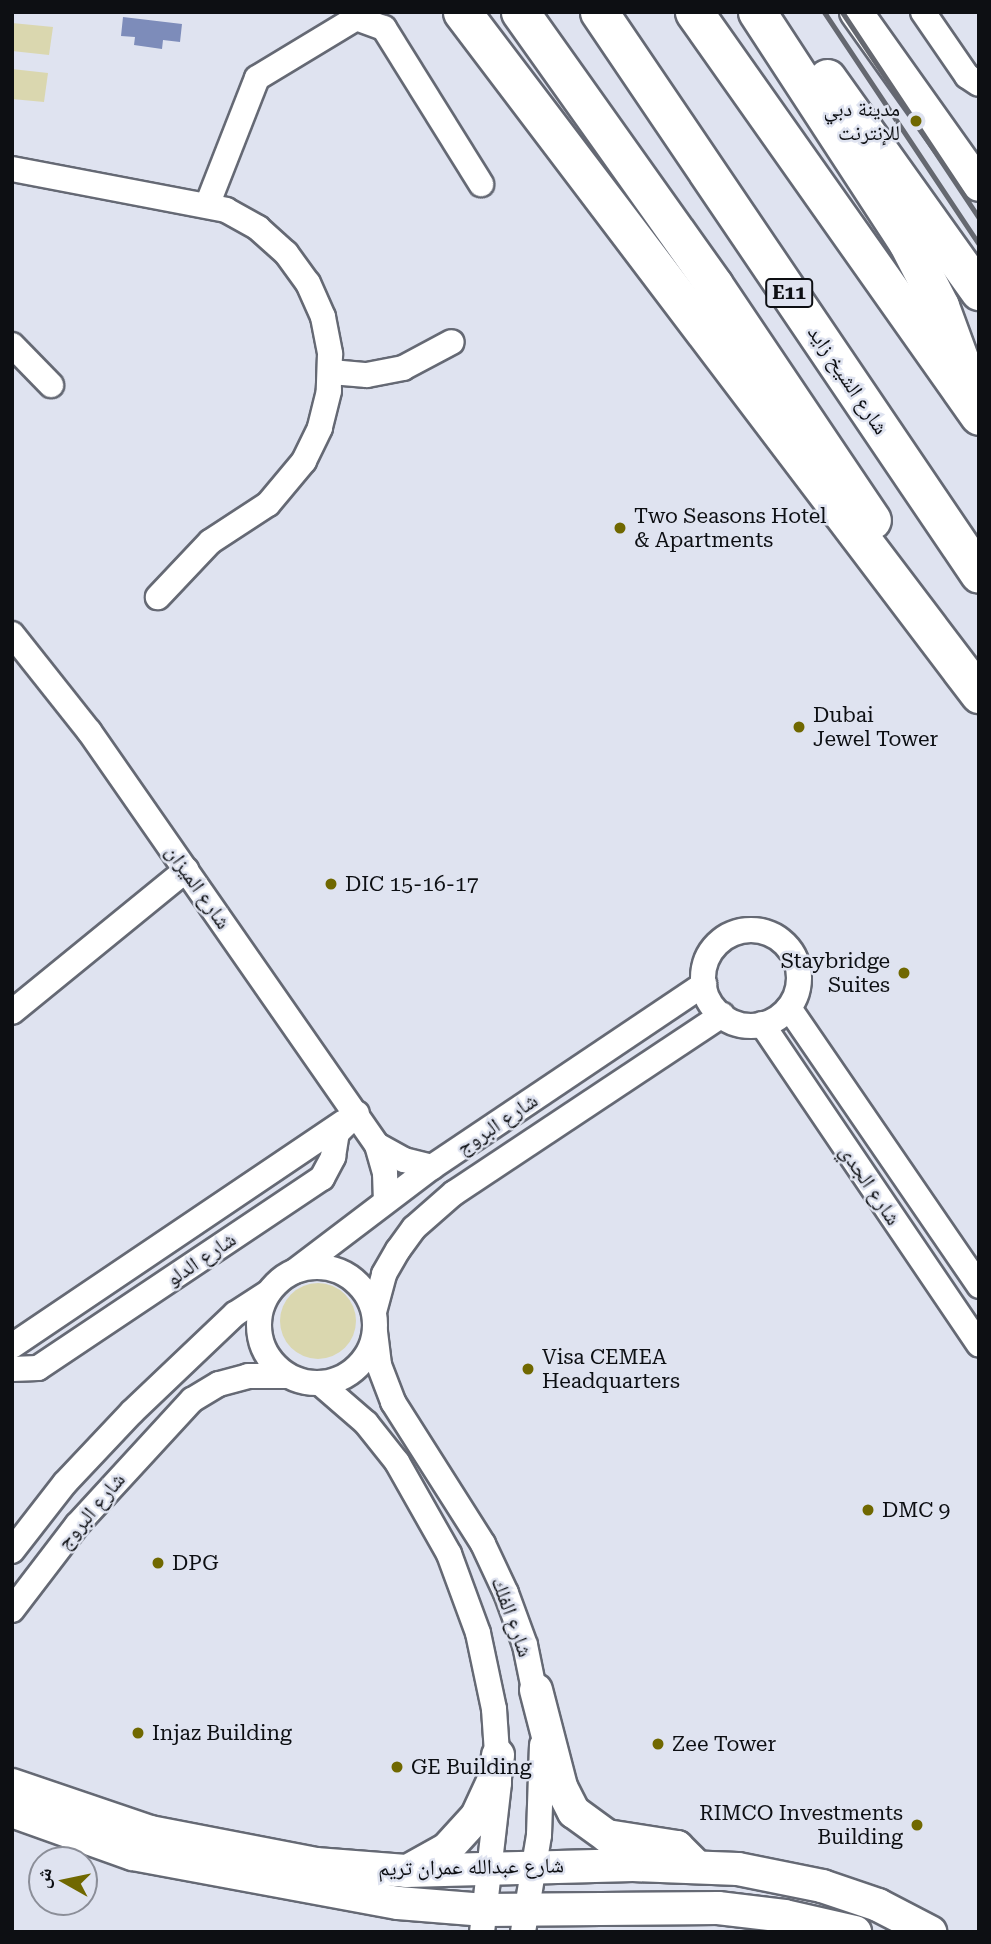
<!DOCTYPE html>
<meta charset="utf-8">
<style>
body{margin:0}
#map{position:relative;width:991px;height:1944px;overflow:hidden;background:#dfe3f0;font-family:"Roboto Serif","Noto Naskh Arabic",serif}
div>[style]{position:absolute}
.green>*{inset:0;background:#dad7af}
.round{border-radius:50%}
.water>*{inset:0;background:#7d8cba}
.roads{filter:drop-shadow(2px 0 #656974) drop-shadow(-2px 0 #656974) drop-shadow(0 2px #656974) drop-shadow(0 -2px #656974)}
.minor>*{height:24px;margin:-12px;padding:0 12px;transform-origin:12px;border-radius:12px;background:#fff}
.minor>.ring{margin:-12px;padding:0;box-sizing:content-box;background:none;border:24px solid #fff;border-radius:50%}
.major>*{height:32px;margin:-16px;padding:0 16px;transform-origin:16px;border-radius:16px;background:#fff}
.highway>*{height:37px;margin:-18.5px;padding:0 18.5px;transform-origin:18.5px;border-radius:18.5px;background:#fff}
.rail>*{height:5px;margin:-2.5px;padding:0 2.5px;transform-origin:2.5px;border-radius:2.5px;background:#656870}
.dots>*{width:19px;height:19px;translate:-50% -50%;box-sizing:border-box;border:4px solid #dfe3f0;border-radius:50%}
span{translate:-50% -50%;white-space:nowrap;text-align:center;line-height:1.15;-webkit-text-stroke:5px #dfe3f0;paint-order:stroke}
.shield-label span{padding:2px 5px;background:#dfe3f0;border:2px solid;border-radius:5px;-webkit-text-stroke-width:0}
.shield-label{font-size:19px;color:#0d0f13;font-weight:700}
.poi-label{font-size:21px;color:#0d0f13}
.right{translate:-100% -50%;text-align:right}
.left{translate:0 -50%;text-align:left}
.street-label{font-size:21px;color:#0d0f13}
.frame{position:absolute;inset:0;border:14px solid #0d0f13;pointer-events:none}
.north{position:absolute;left:28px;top:1846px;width:70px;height:70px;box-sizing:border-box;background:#dfe3f0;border:2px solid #8b8e98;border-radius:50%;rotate:279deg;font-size:19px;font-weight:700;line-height:28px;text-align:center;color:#0d0f13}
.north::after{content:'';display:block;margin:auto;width:24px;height:32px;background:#706800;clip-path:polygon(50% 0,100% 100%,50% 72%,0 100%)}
</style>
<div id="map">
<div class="green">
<div style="clip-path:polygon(12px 23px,53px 27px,49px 55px,12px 51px)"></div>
<div style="clip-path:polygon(12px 69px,48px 73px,44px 102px,12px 99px)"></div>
<div class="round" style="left:280px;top:1283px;width:76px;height:76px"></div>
</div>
<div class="water">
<div style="clip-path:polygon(123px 17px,182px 24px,180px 42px,163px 40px,162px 49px,134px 45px,135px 37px,121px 36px)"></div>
</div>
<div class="roads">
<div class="minor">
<div style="left:923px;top:12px;width:78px;rotate:55.5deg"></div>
<div style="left:967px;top:76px;width:14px;rotate:34deg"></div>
<div style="left:12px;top:169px;width:218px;rotate:10.8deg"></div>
<div style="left:226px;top:210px;width:37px;rotate:29deg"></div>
<div style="left:258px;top:228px;width:38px;rotate:42deg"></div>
<div style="left:286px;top:253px;width:37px;rotate:54deg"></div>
<div style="left:308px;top:283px;width:37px;rotate:66deg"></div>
<div style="left:323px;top:317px;width:38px;rotate:79deg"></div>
<div style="left:330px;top:354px;width:37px;rotate:92deg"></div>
<div style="left:329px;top:391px;width:38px;rotate:104deg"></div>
<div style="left:320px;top:428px;width:37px;rotate:116deg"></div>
<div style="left:304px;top:461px;width:56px;rotate:129.9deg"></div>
<div style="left:268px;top:504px;width:69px;rotate:146.8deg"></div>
<div style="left:210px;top:542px;width:76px;rotate:133.4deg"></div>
<div style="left:208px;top:203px;width:134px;rotate:-68.6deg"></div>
<div style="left:257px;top:78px;width:116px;rotate:-31.2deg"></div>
<div style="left:356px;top:18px;width:30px;rotate:20deg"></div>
<div style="left:384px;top:28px;width:184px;rotate:58.1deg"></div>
<div style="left:12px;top:345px;width:56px;rotate:45.7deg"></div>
<div style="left:331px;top:372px;width:36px;rotate:5deg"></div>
<div style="left:367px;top:375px;width:37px;rotate:-11deg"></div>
<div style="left:403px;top:368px;width:55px;rotate:-28deg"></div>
<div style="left:12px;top:634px;width:124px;rotate:51.6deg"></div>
<div style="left:89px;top:731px;width:504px;rotate:55.18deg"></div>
<div style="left:377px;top:1145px;width:29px;rotate:74deg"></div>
<div style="left:385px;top:1173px;width:27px;rotate:88deg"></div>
<div class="ring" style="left:703px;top:930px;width:72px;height:72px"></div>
<div style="left:789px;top:1008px;width:337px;rotate:55.6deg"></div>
<div style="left:12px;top:1012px;width:225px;rotate:-39.2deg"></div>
<div style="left:762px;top:1024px;width:387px;rotate:55.9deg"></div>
<div style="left:377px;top:1145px;width:31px;rotate:29deg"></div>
<div style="left:404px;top:1160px;width:29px;rotate:14deg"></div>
<div class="ring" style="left:259px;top:1267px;width:92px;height:92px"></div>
<div style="left:295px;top:1271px;width:172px;rotate:-37.2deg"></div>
<div style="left:432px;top:1167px;width:328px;rotate:-33.9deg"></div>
<div style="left:374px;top:1312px;width:39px;rotate:-75deg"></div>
<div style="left:384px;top:1274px;width:28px;rotate:-60deg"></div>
<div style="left:398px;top:1250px;width:27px;rotate:-54deg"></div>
<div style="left:414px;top:1228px;width:53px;rotate:-41.2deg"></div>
<div style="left:454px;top:1193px;width:322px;rotate:-33.6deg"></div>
<div style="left:375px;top:1332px;width:33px;rotate:83deg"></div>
<div style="left:379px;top:1365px;width:40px;rotate:69deg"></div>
<div style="left:393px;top:1402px;width:168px;rotate:57.6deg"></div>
<div style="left:483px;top:1544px;width:54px;rotate:64.9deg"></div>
<div style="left:506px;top:1593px;width:55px;rotate:69.9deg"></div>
<div style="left:525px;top:1645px;width:65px;rotate:78.5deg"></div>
<div style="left:12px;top:1346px;width:400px;rotate:-34deg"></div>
<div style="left:12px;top:1369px;width:26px;rotate:-2deg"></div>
<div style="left:38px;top:1368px;width:342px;rotate:-33.8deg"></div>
<div style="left:322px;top:1178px;width:24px;rotate:-62deg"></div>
<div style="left:333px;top:1157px;width:24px;rotate:-81deg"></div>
<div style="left:337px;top:1133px;width:28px;rotate:-45deg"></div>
<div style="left:321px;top:1384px;width:60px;rotate:40.9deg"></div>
<div style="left:366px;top:1423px;width:50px;rotate:51.5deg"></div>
<div style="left:397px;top:1462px;width:106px;rotate:60.5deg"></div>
<div style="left:449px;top:1554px;width:84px;rotate:69.8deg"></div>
<div style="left:478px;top:1633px;width:78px;rotate:78.1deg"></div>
<div style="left:494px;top:1709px;width:74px;rotate:86.1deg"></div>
<div style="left:499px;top:1783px;width:150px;rotate:96.5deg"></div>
<div style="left:12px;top:1551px;width:86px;rotate:-52.1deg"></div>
<div style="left:65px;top:1483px;width:98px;rotate:-46.7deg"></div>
<div style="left:132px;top:1412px;width:142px;rotate:-43.6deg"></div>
<div style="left:235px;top:1314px;width:40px;rotate:-32.9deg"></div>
<div style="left:12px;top:1610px;width:107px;rotate:-52.6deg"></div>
<div style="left:77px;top:1525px;width:170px;rotate:-47.4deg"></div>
<div style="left:192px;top:1400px;width:31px;rotate:-31deg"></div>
<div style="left:219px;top:1384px;width:30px;rotate:-15deg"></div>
<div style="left:248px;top:1376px;width:40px"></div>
<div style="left:523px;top:1932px;width:98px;rotate:-80.6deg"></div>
<div style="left:539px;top:1835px;width:90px;rotate:-88.1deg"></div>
</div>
<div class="major">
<div style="left:856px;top:12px;width:212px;rotate:54.6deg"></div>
<div style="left:536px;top:1690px;width:100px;rotate:75.5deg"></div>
<div style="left:561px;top:1787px;width:28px;rotate:63deg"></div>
<div style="left:574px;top:1812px;width:41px;rotate:36deg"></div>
<div style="left:607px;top:1836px;width:71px;rotate:8.9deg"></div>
<div style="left:677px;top:1847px;width:28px;rotate:45deg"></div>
<div style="left:12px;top:1785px;width:146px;rotate:18.8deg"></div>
<div style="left:150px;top:1832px;width:169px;rotate:10.9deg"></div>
<div style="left:316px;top:1864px;width:90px;rotate:4.4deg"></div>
<div style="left:406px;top:1871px;width:227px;rotate:-1.5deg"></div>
<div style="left:633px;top:1865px;width:105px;rotate:2.2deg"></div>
<div style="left:738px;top:1869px;width:86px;rotate:11.4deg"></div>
<div style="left:822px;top:1886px;width:59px;rotate:18.7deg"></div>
<div style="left:878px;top:1905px;width:59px;rotate:27.4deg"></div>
<div style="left:12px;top:1811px;width:128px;rotate:19.6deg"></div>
<div style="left:133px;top:1854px;width:269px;rotate:10.5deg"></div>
<div style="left:398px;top:1903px;width:87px;rotate:4.6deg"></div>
<div style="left:485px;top:1910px;width:233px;rotate:-0.5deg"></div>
<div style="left:718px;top:1908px;width:67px;rotate:6.8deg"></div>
<div style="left:785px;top:1916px;width:72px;rotate:12.9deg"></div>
<div style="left:413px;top:1868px;width:39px;rotate:-29deg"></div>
<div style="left:447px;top:1849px;width:45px;rotate:-47.7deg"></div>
<div style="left:477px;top:1816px;width:43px;rotate:-65.2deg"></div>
<div style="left:495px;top:1777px;width:22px;rotate:-82deg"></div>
</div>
<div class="highway">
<div style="left:462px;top:12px;width:856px;rotate:52.84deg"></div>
<div style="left:520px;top:12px;width:335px;rotate:54.6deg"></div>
<div style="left:714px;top:285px;width:283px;rotate:56.1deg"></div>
<div style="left:599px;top:12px;width:678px;rotate:55.94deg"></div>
<div style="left:694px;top:12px;width:494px;rotate:54.8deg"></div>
<div style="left:757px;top:12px;width:275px;rotate:56.9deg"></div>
<div style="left:907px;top:242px;width:72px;rotate:62.7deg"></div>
<div style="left:940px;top:306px;width:76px;rotate:69.9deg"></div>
<div style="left:827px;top:78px;width:262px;rotate:54.5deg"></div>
</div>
</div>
<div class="rail">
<div style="left:824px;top:12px;width:279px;rotate:56.3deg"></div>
<div style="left:842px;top:12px;width:247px;rotate:56.4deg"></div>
</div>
<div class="dots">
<div style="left:916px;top:121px;background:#706800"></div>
<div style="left:620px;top:528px;background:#706800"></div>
<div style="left:799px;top:727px;background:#706800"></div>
<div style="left:331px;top:884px;background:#706800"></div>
<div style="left:904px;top:973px;background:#706800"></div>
<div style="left:528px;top:1369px;background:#706800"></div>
<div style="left:868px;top:1510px;background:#706800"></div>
<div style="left:158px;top:1563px;background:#706800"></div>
<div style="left:138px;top:1733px;background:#706800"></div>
<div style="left:658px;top:1744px;background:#706800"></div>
<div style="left:397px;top:1767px;background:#706800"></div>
<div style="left:917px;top:1825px;background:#706800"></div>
</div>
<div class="shield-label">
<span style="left:789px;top:293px">E11</span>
</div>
<div class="poi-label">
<span class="right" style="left:900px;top:121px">مدينة دبي<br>للإنترنت</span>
<span class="left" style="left:634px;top:528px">Two Seasons Hotel<br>&amp; Apartments</span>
<span class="left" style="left:813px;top:727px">Dubai<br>Jewel Tower</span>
<span class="left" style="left:345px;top:884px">DIC 15-16-17</span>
<span class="right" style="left:890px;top:973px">Staybridge<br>Suites</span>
<span class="left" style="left:542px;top:1369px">Visa CEMEA<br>Headquarters</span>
<span class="left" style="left:882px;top:1510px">DMC 9</span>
<span class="left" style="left:172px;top:1563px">DPG</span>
<span class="left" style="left:152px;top:1733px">Injaz Building</span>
<span class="left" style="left:672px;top:1744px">Zee Tower</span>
<span class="left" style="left:411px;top:1767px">GE Building</span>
<span class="right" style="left:903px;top:1825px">RIMCO Investments<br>Building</span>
</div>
<div class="street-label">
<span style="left:848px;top:380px;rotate:56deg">شارع الشيخ زايد</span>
<span style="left:198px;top:887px;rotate:55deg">شارع الميزان</span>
<span style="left:497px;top:1124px;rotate:-34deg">شارع البروج</span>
<span style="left:870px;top:1185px;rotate:56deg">شارع الجدي</span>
<span style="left:201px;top:1259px;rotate:-34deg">شارع الدلو</span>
<span style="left:91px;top:1511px;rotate:-50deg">شارع البروج</span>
<span style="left:512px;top:1617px;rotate:70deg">شارع الفلك</span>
<span style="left:471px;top:1867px;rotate:-1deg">شارع عبدالله عمران تريم</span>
</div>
<div class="frame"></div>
<div class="north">ش</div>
</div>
